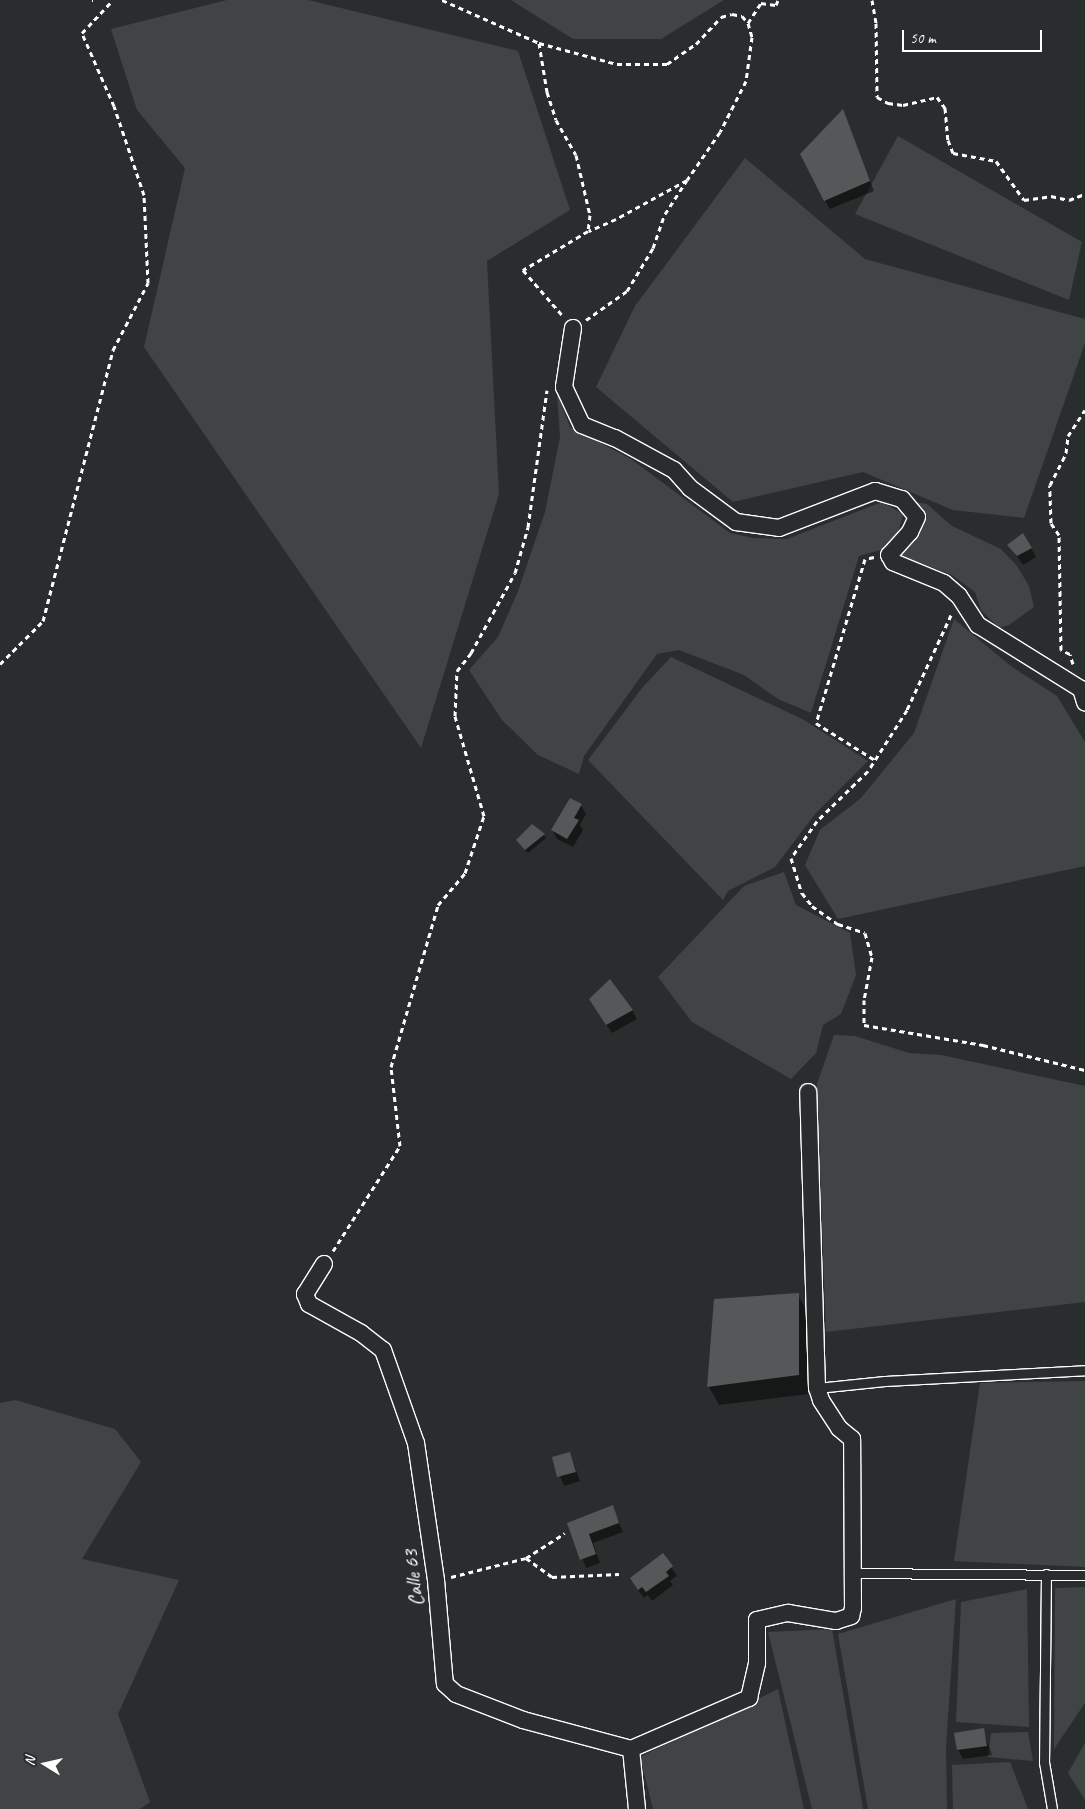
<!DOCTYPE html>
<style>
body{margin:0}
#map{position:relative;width:1085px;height:1809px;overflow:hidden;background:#2a2d2e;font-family:Caveat,sans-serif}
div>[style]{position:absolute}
.green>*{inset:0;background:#414445}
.shadow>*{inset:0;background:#0007}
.building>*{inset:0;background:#555758}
.path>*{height:3px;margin-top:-1.5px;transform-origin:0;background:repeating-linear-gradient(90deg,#fff 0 5px,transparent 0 9px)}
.roads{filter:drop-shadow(1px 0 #fff) drop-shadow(-1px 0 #fff) drop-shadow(0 1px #fff) drop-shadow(0 -1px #fff)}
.lane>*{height:9px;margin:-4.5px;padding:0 4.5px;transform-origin:4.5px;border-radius:4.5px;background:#2a2d2e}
.street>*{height:16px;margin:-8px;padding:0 8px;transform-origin:8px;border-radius:8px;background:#2a2d2e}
span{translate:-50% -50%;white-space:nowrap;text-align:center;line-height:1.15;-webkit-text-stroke:5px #2a2d2e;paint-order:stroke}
.street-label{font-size:21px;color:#fff}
.north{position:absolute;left:20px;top:1739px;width:50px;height:50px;-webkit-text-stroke:4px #2a2d2e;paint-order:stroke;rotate:280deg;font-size:14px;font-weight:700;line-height:20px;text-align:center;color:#fff}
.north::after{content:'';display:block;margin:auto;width:18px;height:22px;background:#fff;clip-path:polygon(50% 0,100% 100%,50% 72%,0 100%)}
.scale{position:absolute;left:902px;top:30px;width:140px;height:22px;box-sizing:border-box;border:2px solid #fff;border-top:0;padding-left:6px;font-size:15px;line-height:18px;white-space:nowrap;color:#fff;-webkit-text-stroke:4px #2a2d2e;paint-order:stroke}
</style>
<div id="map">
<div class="green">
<div style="clip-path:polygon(227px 0,308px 0,518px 51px,570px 210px,487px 261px,499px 494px,421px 748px,144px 347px,185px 168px,137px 110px,111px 29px)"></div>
<div style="clip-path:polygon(511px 0,724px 0,661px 39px,573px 39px)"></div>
<div style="clip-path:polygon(898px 136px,1082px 242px,1069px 300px,855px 214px)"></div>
<div style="clip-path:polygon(745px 158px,865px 259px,1085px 319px,1085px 343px,1024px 518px,953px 510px,863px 472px,733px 502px,596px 387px,635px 306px)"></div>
<div style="clip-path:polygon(557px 393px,570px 427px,631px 459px,730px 533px,753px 538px,787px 539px,882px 502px,903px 514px,898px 533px,884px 549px,859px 556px,811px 713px,778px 699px,744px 675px,679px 650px,657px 654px,584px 756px,579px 774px,538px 755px,502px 720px,469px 670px,498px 637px,518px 591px,545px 512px,560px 437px)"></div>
<div style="clip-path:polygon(915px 502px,927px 504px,952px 526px,1001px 549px,1017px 566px,1029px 586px,1034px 607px,1009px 625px,999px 628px,981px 610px,975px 592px,952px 575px,899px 555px,914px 541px,925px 523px,924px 510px)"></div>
<div style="clip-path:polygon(954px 619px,1012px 667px,1057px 696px,1085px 742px,1085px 866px,838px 919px,805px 865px,820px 830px,861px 798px,914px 733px)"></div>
<div style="clip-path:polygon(671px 657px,804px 720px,868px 761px,815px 814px,775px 867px,728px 891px,723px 900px,588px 760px,642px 688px)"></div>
<div style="clip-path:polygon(784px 872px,796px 905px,850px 933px,856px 975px,841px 1014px,823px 1025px,816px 1053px,791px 1079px,692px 1022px,658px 977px,744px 886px)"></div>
<div style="clip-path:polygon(834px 1035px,855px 1036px,909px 1053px,941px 1055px,1085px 1086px,1085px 1302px,826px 1332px,817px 1084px)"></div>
<div style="clip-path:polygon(1085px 1381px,1085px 1567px,954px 1561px,980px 1383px)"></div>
<div style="clip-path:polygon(15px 1400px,115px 1429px,141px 1462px,82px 1559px,179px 1580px,118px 1714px,150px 1802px,140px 1809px,0 1809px,0 1403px)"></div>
<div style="clip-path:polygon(1085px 1587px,1085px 1703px,1054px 1749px,1055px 1588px)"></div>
<div style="clip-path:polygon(1027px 1589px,1029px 1727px,956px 1722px,961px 1602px)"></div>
<div style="clip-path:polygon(956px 1599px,946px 1747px,947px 1809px,868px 1809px,838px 1634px)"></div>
<div style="clip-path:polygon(832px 1629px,863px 1809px,812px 1809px,768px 1632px)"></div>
<div style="clip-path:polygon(778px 1689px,804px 1809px,653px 1809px,640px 1757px)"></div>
<div style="clip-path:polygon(1028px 1732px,1033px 1761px,988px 1757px,991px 1733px)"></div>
<div style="clip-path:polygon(1085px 1743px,1085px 1800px,1068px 1773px)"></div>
<div style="clip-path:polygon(1010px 1762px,1028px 1809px,953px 1809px,952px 1765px)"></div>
</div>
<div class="shadow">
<div style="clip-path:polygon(842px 111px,874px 191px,830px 209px,825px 201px)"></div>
<div style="clip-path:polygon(1023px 534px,1036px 557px,1023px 565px,1009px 545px)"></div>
<div style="clip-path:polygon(581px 805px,586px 814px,580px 825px,583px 830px,573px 847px,557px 839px,552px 830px)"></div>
<div style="clip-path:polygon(544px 835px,546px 838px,528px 853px,520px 844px)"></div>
<div style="clip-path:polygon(596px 1008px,632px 1010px,637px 1019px,612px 1033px)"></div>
<div style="clip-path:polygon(798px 1295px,808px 1313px,808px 1394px,719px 1405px,709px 1387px,715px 1300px)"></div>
<div style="clip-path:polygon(570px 1453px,580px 1481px,564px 1486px,553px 1458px)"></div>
<div style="clip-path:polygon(612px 1507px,623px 1532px,593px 1543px,600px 1563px,586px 1568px,569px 1523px)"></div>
<div style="clip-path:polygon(663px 1555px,677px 1576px,670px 1581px,673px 1585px,652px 1601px,648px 1595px,644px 1598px,636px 1587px)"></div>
<div style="clip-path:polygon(983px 1730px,992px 1755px,963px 1759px,958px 1750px)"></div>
</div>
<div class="building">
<div style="clip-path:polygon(843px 109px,870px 181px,824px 201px,800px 154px)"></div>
<div style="clip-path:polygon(1023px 533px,1032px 548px,1017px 556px,1007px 545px)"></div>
<div style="clip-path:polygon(570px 798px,582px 804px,574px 818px,579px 820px,567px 839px,551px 830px)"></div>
<div style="clip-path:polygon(532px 824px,545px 834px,525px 850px,516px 840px)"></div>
<div style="clip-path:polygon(610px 979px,633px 1010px,606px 1025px,589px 999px)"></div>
<div style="clip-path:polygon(799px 1293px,799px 1375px,707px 1387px,714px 1299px)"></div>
<div style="clip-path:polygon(570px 1452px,576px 1472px,557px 1477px,552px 1457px)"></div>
<div style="clip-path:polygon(613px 1505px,619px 1523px,589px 1534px,596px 1554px,580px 1560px,567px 1523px)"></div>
<div style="clip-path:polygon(663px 1553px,673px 1566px,666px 1572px,669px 1576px,646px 1592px,642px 1587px,638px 1590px,630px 1578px)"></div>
<div style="clip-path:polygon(984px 1728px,987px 1746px,957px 1750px,954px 1733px)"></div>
</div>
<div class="path">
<div style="left:92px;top:0;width:1px"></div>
<div style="left:442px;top:0;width:106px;rotate:23.9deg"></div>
<div style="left:539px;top:43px;width:81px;rotate:15.1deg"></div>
<div style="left:617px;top:64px;width:50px"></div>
<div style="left:667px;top:64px;width:35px;rotate:-35deg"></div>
<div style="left:696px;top:44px;width:37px;rotate:-47deg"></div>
<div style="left:721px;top:17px;width:11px;rotate:-15deg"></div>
<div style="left:732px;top:14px;width:10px;rotate:11deg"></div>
<div style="left:742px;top:16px;width:9px;rotate:49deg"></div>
<div style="left:748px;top:23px;width:15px;rotate:74deg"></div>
<div style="left:752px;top:37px;width:44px;rotate:97.8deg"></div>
<div style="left:746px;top:81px;width:57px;rotate:117deg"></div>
<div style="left:720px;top:132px;width:58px;rotate:124.5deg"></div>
<div style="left:687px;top:180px;width:81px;rotate:151.2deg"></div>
<div style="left:616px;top:219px;width:30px;rotate:156deg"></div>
<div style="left:872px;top:0;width:23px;rotate:80deg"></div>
<div style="left:876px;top:23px;width:74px;rotate:89.2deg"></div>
<div style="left:877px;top:97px;width:13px;rotate:29deg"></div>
<div style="left:888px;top:103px;width:15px;rotate:8deg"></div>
<div style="left:903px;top:105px;width:35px;rotate:-13deg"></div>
<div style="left:937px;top:97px;width:14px;rotate:54deg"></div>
<div style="left:945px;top:108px;width:32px;rotate:85deg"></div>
<div style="left:948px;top:140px;width:14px;rotate:69deg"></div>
<div style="left:953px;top:153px;width:44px;rotate:10.5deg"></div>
<div style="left:996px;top:161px;width:48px;rotate:54.3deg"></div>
<div style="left:1024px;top:200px;width:27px;rotate:-8deg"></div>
<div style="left:1051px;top:196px;width:18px;rotate:13deg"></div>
<div style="left:1069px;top:200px;width:17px;rotate:-21deg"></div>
<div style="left:748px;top:23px;width:24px;rotate:-57deg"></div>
<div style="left:761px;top:3px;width:15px;rotate:8deg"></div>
<div style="left:776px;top:5px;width:5px;rotate:-68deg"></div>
<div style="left:539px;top:43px;width:50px;rotate:80.7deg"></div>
<div style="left:547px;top:92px;width:29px;rotate:72deg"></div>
<div style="left:556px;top:120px;width:40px;rotate:60.3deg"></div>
<div style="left:576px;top:155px;width:62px;rotate:76.9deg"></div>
<div style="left:590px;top:215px;width:16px;rotate:97deg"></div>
<div style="left:588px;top:231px;width:76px;rotate:149deg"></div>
<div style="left:523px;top:270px;width:60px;rotate:49.1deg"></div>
<div style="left:586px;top:320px;width:50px;rotate:-35.3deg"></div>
<div style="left:627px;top:291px;width:50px;rotate:-58.8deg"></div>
<div style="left:653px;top:248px;width:36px;rotate:-71deg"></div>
<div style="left:665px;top:214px;width:40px;rotate:-57.1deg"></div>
<div style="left:874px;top:557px;width:9px;rotate:167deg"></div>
<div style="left:865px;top:559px;width:171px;rotate:106.6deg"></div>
<div style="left:816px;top:723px;width:70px;rotate:32.1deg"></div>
<div style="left:951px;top:615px;width:105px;rotate:114.9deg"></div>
<div style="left:907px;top:710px;width:72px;rotate:122.6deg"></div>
<div style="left:868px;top:771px;width:71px;rotate:135.6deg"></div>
<div style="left:817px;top:821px;width:45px;rotate:125.1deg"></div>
<div style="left:791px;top:858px;width:37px;rotate:73deg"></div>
<div style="left:802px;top:893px;width:16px;rotate:52deg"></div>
<div style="left:812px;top:906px;width:32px;rotate:35deg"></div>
<div style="left:838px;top:924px;width:28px;rotate:18deg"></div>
<div style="left:865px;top:933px;width:25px;rotate:74deg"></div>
<div style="left:872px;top:957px;width:44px;rotate:100.5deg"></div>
<div style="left:864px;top:1000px;width:25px;rotate:90deg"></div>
<div style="left:864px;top:1025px;width:121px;rotate:9.5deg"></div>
<div style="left:983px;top:1045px;width:105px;rotate:13.8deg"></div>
<div style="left:0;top:664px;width:61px;rotate:-45deg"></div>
<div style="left:43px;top:621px;width:280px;rotate:-75.5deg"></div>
<div style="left:113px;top:350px;width:76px;rotate:-62.4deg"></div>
<div style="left:148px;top:283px;width:88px;rotate:-92.6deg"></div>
<div style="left:144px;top:195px;width:94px;rotate:-108.6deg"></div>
<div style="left:114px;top:106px;width:80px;rotate:-113.7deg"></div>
<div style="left:82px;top:33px;width:45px;rotate:-46.8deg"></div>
<div style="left:1073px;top:664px;width:10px;rotate:-107deg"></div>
<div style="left:1070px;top:654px;width:10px;rotate:-156deg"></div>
<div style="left:1061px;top:650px;width:115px;rotate:-91deg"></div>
<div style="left:1059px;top:535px;width:14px;rotate:-124deg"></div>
<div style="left:1051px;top:523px;width:38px;rotate:-92deg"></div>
<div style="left:1050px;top:485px;width:36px;rotate:-63deg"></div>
<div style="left:1066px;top:453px;width:17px;rotate:-83deg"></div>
<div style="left:1068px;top:436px;width:31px;rotate:-57deg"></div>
<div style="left:333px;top:1251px;width:125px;rotate:-57.5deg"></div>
<div style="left:400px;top:1146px;width:80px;rotate:-96.5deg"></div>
<div style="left:391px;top:1067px;width:169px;rotate:-73.8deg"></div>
<div style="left:438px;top:905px;width:42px;rotate:-49.8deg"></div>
<div style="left:465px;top:873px;width:60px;rotate:-71.6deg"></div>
<div style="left:484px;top:816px;width:104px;rotate:-106.2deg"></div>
<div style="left:455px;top:716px;width:45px;rotate:-87.5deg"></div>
<div style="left:457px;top:671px;width:23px;rotate:-52deg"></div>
<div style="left:471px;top:653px;width:91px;rotate:-61.2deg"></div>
<div style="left:515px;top:573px;width:48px;rotate:-74.2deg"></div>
<div style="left:528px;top:527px;width:138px;rotate:-82.1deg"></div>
<div style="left:526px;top:1558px;width:32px;rotate:36deg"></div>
<div style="left:552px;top:1577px;width:67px;rotate:-2.6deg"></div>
<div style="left:451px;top:1577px;width:77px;rotate:-14.2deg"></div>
<div style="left:526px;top:1558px;width:46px;rotate:-32.7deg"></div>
</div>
<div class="roads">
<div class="lane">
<div style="left:817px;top:1388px;width:68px;rotate:-5.9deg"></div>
<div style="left:885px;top:1381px;width:200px;rotate:-3.1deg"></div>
<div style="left:853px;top:1573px;width:232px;rotate:0.5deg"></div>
<div style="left:1046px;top:1574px;width:188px;rotate:90.6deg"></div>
<div style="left:1044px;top:1762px;width:48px;rotate:80.3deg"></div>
</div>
<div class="street">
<div style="left:573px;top:328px;width:60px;rotate:98.7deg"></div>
<div style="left:564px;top:387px;width:42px;rotate:64.7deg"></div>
<div style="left:582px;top:425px;width:35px;rotate:22deg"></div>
<div style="left:615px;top:438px;width:67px;rotate:28.5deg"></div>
<div style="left:674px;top:470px;width:24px;rotate:48deg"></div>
<div style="left:690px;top:488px;width:57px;rotate:36.5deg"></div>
<div style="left:736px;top:522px;width:43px;rotate:7.9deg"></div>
<div style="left:779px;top:528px;width:103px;rotate:-21.1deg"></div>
<div style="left:875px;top:491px;width:28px;rotate:17deg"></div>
<div style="left:902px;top:499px;width:23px;rotate:50deg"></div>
<div style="left:917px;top:517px;width:17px;rotate:115deg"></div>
<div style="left:910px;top:532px;width:31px;rotate:132deg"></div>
<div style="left:889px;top:555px;width:8px;rotate:60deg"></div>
<div style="left:893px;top:562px;width:55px;rotate:22.4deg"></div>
<div style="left:944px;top:583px;width:20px;rotate:41deg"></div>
<div style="left:959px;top:596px;width:35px;rotate:57deg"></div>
<div style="left:978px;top:625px;width:121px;rotate:31.9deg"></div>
<div style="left:1081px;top:689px;width:14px;rotate:73deg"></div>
<div style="left:324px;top:1264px;width:36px;rotate:122deg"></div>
<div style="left:305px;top:1294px;width:11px;rotate:68deg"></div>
<div style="left:309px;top:1304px;width:60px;rotate:29.1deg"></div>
<div style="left:361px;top:1333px;width:28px;rotate:38deg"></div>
<div style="left:383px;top:1350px;width:99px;rotate:70.5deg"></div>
<div style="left:416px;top:1443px;width:138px;rotate:81.7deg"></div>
<div style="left:436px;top:1580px;width:104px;rotate:85.1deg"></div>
<div style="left:445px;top:1684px;width:15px;rotate:42deg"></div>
<div style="left:456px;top:1694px;width:72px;rotate:21.2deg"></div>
<div style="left:523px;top:1720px;width:112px;rotate:15deg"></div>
<div style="left:631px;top:1749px;width:129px;rotate:-23.4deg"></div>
<div style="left:749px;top:1698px;width:36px;rotate:-77deg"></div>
<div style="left:757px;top:1663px;width:43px;rotate:-90deg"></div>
<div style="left:757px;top:1620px;width:32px;rotate:-13deg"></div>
<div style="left:788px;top:1613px;width:49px;rotate:9.5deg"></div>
<div style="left:836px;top:1621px;width:16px;rotate:-18deg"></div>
<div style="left:851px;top:1616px;width:8px;rotate:-76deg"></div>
<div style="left:853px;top:1608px;width:169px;rotate:-90.3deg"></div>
<div style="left:852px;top:1439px;width:17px;rotate:-140deg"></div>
<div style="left:839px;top:1428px;width:33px;rotate:-123deg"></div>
<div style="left:821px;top:1400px;width:13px;rotate:-108deg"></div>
<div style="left:817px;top:1388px;width:296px;rotate:-91.7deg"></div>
<div style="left:631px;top:1749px;width:60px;rotate:84.3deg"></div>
</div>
</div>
<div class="street-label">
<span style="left:413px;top:1578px;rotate:-97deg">Calle 63</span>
</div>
<div class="north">N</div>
<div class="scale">50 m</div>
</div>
